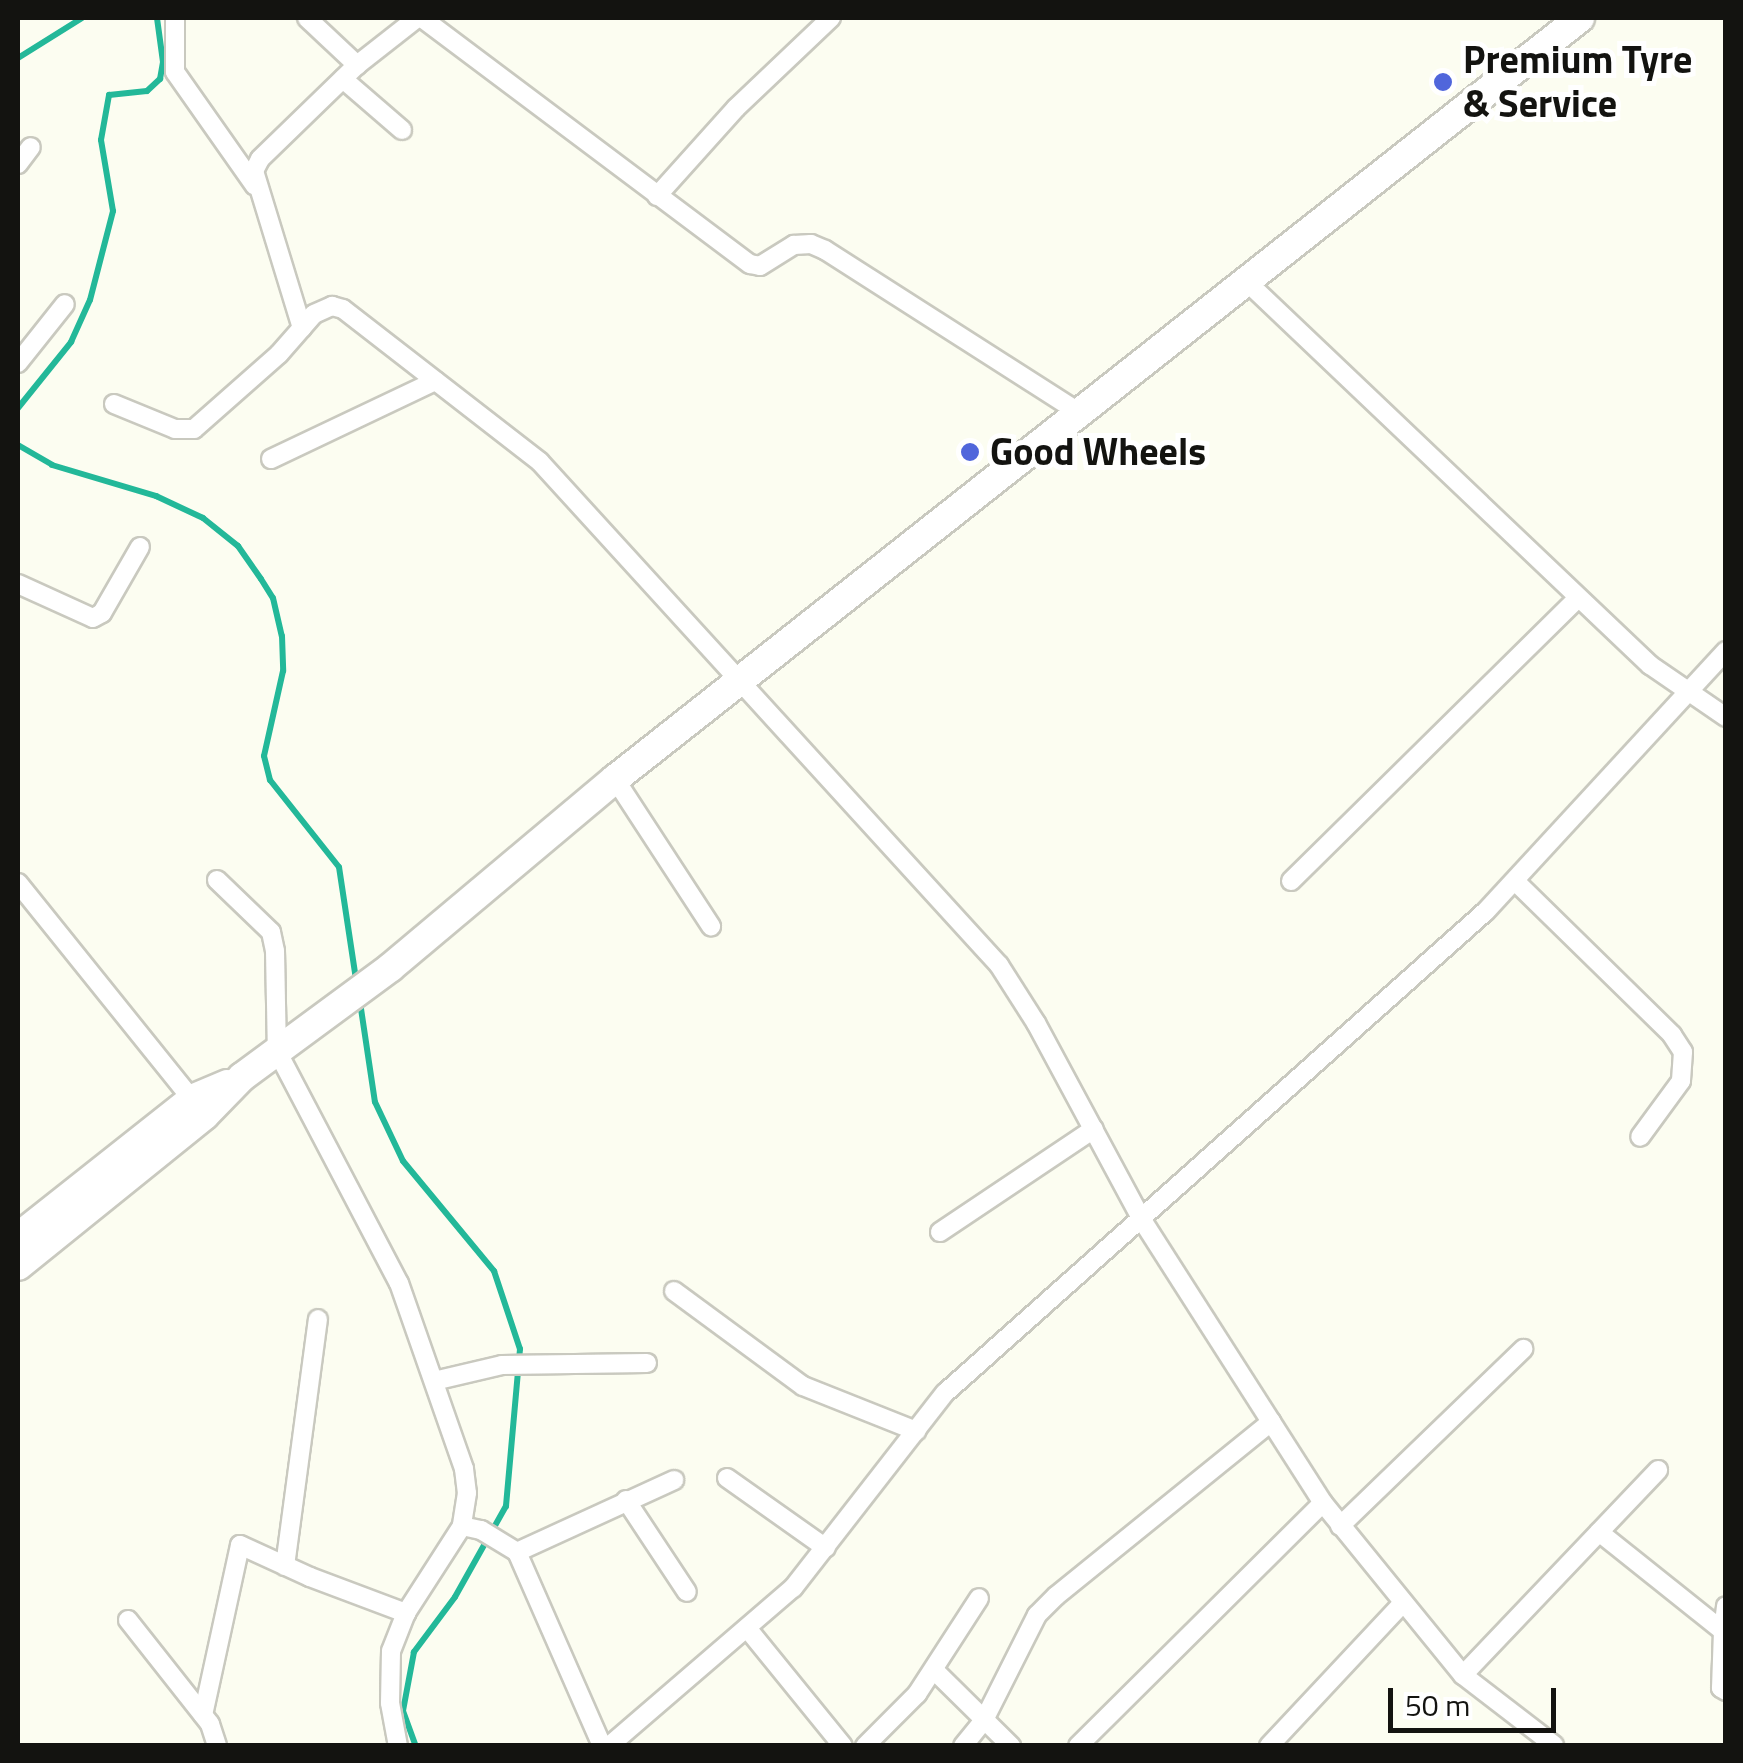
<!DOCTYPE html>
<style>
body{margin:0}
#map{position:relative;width:1743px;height:1763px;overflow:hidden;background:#fcfdf1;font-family:"Titillium Web",sans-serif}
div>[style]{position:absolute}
.stream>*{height:6px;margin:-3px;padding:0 3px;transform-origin:3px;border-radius:3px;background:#23b899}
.roads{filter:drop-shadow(2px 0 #c9c9bf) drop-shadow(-2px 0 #c9c9bf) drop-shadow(0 2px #c9c9bf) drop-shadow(0 -2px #c9c9bf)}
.minor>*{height:18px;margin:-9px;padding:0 9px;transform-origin:9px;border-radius:9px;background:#fff}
.primary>*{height:28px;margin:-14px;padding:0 14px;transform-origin:14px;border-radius:14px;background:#fff}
.dots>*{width:28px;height:28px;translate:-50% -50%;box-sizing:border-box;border:5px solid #fff;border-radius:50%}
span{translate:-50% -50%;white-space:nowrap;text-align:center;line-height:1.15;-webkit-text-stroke:10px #fff;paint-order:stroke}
.poi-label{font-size:38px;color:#131310;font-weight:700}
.left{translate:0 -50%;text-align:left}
.frame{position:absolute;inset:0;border:20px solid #131310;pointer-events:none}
.scale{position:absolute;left:1388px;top:1688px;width:168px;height:45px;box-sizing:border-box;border:5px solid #131310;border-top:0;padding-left:12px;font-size:30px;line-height:35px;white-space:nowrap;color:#131310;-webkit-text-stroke:8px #fff;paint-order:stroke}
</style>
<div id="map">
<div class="stream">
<div style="left:18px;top:58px;width:75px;rotate:-32deg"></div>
<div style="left:18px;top:408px;width:85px;rotate:-51.2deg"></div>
<div style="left:71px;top:342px;width:46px;rotate:-65.7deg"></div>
<div style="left:90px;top:300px;width:92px;rotate:-75.5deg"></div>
<div style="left:113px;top:211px;width:72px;rotate:-99.6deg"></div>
<div style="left:101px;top:140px;width:46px;rotate:-79.9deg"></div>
<div style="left:109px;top:95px;width:38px;rotate:-6deg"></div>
<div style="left:147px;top:91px;width:18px;rotate:-43deg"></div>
<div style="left:160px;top:79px;width:17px;rotate:-80deg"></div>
<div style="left:163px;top:62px;width:44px;rotate:-97.8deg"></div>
<div style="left:18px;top:445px;width:39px;rotate:30deg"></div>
<div style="left:52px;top:465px;width:109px;rotate:16.6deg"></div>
<div style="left:156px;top:496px;width:52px;rotate:25.1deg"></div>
<div style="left:203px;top:518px;width:45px;rotate:38.7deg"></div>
<div style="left:238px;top:546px;width:40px;rotate:55.1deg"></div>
<div style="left:261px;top:579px;width:22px;rotate:58deg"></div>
<div style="left:273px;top:598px;width:39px;rotate:77deg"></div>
<div style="left:282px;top:636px;width:35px;rotate:88deg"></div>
<div style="left:283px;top:671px;width:87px;rotate:102.6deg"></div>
<div style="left:264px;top:756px;width:25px;rotate:76deg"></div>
<div style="left:270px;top:780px;width:111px;rotate:51.6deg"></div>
<div style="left:339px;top:867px;width:114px;rotate:81.4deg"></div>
<div style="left:360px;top:1002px;width:101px;rotate:81.5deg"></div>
<div style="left:375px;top:1102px;width:65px;rotate:64.6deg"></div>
<div style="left:403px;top:1161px;width:143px;rotate:50.4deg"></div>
<div style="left:494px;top:1271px;width:82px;rotate:71.6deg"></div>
<div style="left:520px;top:1349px;width:158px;rotate:95.1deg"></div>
<div style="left:506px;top:1506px;width:104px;rotate:119.3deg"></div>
<div style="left:455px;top:1597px;width:69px;rotate:126.7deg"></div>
<div style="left:414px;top:1652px;width:60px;rotate:100.6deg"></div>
<div style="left:403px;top:1711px;width:37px;rotate:70deg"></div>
</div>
<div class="roads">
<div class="minor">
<div style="left:175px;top:18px;width:54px;rotate:90deg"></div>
<div style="left:175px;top:72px;width:139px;rotate:54.9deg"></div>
<div style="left:307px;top:18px;width:69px;rotate:43.2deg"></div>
<div style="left:422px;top:18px;width:410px;rotate:36.9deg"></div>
<div style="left:750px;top:264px;width:10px;rotate:11deg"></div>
<div style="left:760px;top:266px;width:40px;rotate:-32deg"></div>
<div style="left:794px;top:245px;width:17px;rotate:-3deg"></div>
<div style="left:811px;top:244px;width:15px;rotate:23deg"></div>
<div style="left:825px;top:250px;width:299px;rotate:32.6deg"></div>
<div style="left:343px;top:79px;width:78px;rotate:40.8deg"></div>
<div style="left:18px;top:164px;width:21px;rotate:-53deg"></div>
<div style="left:657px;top:196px;width:118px;rotate:-48.1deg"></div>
<div style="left:736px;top:108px;width:131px;rotate:-43.5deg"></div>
<div style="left:1245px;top:280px;width:559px;rotate:43.55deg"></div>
<div style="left:1650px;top:665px;width:92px;rotate:34.4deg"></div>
<div style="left:302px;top:328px;width:164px;rotate:-107deg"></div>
<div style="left:254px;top:171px;width:13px;rotate:-63deg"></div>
<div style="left:260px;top:159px;width:135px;rotate:-44.1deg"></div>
<div style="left:357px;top:65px;width:76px;rotate:-38.1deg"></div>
<div style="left:18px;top:363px;width:75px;rotate:-51.5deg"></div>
<div style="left:114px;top:404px;width:66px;rotate:22.3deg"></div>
<div style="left:175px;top:429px;width:19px"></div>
<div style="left:194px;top:429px;width:113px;rotate:-41.4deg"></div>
<div style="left:279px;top:354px;width:53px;rotate:-48.8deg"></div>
<div style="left:314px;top:314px;width:20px;rotate:-24deg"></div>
<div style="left:332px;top:306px;width:11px;rotate:15deg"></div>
<div style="left:343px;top:309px;width:249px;rotate:37.8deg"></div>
<div style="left:540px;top:462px;width:681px;rotate:47.62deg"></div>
<div style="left:999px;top:965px;width:69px;rotate:57.5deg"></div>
<div style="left:1036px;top:1023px;width:224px;rotate:61.7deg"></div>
<div style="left:1142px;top:1220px;width:336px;rotate:57.4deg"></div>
<div style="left:1323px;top:1503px;width:222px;rotate:50.9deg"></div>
<div style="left:1463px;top:1675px;width:115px;rotate:37.6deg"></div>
<div style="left:271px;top:459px;width:182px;rotate:-25.4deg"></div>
<div style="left:18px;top:584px;width:82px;rotate:24.4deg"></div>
<div style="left:93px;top:618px;width:10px;rotate:-29deg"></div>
<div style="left:102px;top:613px;width:76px;rotate:-60.1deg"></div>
<div style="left:615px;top:779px;width:176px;rotate:56.9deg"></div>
<div style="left:217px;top:880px;width:75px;rotate:43.9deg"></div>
<div style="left:271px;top:932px;width:19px;rotate:78deg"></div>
<div style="left:275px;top:951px;width:100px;rotate:88.9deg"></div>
<div style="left:277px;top:1051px;width:262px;rotate:62.3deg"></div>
<div style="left:399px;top:1283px;width:197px;rotate:70.7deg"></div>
<div style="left:464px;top:1469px;width:24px;rotate:83deg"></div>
<div style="left:467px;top:1493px;width:33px;rotate:99deg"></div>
<div style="left:462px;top:1526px;width:103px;rotate:122.8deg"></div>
<div style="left:406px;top:1613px;width:41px;rotate:111.5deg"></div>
<div style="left:391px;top:1651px;width:52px;rotate:91.1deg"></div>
<div style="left:390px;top:1703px;width:44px;rotate:79.5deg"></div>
<div style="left:1291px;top:881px;width:403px;rotate:-44.6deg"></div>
<div style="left:1515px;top:881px;width:220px;rotate:44.4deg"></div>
<div style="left:1672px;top:1035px;width:20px;rotate:57deg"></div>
<div style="left:1683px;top:1052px;width:29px;rotate:94deg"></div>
<div style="left:1681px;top:1081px;width:69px;rotate:126.2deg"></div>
<div style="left:18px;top:883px;width:287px;rotate:51.2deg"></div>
<div style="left:940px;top:1232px;width:185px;rotate:-33.8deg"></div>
<div style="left:674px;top:1291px;width:160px;rotate:36.4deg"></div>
<div style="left:803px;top:1386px;width:122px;rotate:21.7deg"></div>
<div style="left:434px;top:1381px;width:70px;rotate:-13.2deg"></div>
<div style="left:502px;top:1365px;width:145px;rotate:-0.8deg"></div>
<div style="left:727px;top:1478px;width:121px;rotate:35.3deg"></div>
<div style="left:626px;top:1500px;width:110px;rotate:56.5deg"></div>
<div style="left:462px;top:1526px;width:19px;rotate:12deg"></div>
<div style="left:481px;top:1530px;width:42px;rotate:31.4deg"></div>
<div style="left:517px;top:1552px;width:212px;rotate:66.3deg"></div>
<div style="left:1340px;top:1526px;width:255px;rotate:-44deg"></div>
<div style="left:1599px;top:1532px;width:159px;rotate:38.6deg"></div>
<div style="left:1723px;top:1631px;width:25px;rotate:-83deg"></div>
<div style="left:517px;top:1552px;width:173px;rotate:-24.6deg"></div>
<div style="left:285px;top:1566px;width:249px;rotate:-82.4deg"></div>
<div style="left:128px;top:1620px;width:132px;rotate:51.7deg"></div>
<div style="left:210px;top:1724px;width:23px;rotate:72deg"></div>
<div style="left:747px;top:1628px;width:152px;rotate:50.9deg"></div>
<div style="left:1723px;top:1631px;width:57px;rotate:92deg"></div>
<div style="left:1721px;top:1688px;width:6px;rotate:31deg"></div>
<div style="left:935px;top:1671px;width:107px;rotate:44.6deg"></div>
<div style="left:1463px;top:1675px;width:283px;rotate:-46.4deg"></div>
<div style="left:203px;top:1715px;width:174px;rotate:-77.7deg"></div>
<div style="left:240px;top:1545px;width:77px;rotate:24.6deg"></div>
<div style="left:310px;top:1577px;width:103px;rotate:20.6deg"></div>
<div style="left:609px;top:1746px;width:243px;rotate:-40.7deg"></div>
<div style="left:793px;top:1588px;width:247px;rotate:-52.1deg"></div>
<div style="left:945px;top:1393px;width:725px;rotate:-41.7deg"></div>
<div style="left:1486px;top:911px;width:354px;rotate:-47.3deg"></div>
<div style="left:865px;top:1746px;width:74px;rotate:-45deg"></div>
<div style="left:917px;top:1694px;width:114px;rotate:-57.1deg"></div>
<div style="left:963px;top:1746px;width:33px;rotate:-51deg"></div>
<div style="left:984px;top:1720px;width:118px;rotate:-63.2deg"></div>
<div style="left:1037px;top:1615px;width:27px;rotate:-45deg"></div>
<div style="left:1056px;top:1596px;width:277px;rotate:-39deg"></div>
<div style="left:1078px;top:1746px;width:345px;rotate:-44.8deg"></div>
<div style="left:1269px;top:1746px;width:195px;rotate:-46.9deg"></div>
</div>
<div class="primary">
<div style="left:18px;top:1237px;width:222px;rotate:-38.4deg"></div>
<div style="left:192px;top:1099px;width:38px;rotate:-23deg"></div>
<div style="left:18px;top:1266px;width:240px;rotate:-38.9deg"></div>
<div style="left:205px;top:1115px;width:53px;rotate:-45.8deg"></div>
<div style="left:242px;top:1077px;width:185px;rotate:-36.4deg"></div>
<div style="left:391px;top:967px;width:292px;rotate:-40deg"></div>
<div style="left:615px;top:779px;width:1229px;rotate:-38.26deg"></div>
</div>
</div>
<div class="dots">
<div style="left:1443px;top:82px;background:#5066db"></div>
<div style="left:970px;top:452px;background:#5066db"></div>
</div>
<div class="poi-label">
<span class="left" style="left:1463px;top:82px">Premium Tyre<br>&amp; Service</span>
<span class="left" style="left:990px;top:452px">Good Wheels</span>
</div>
<div class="frame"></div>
<div class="scale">50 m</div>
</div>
